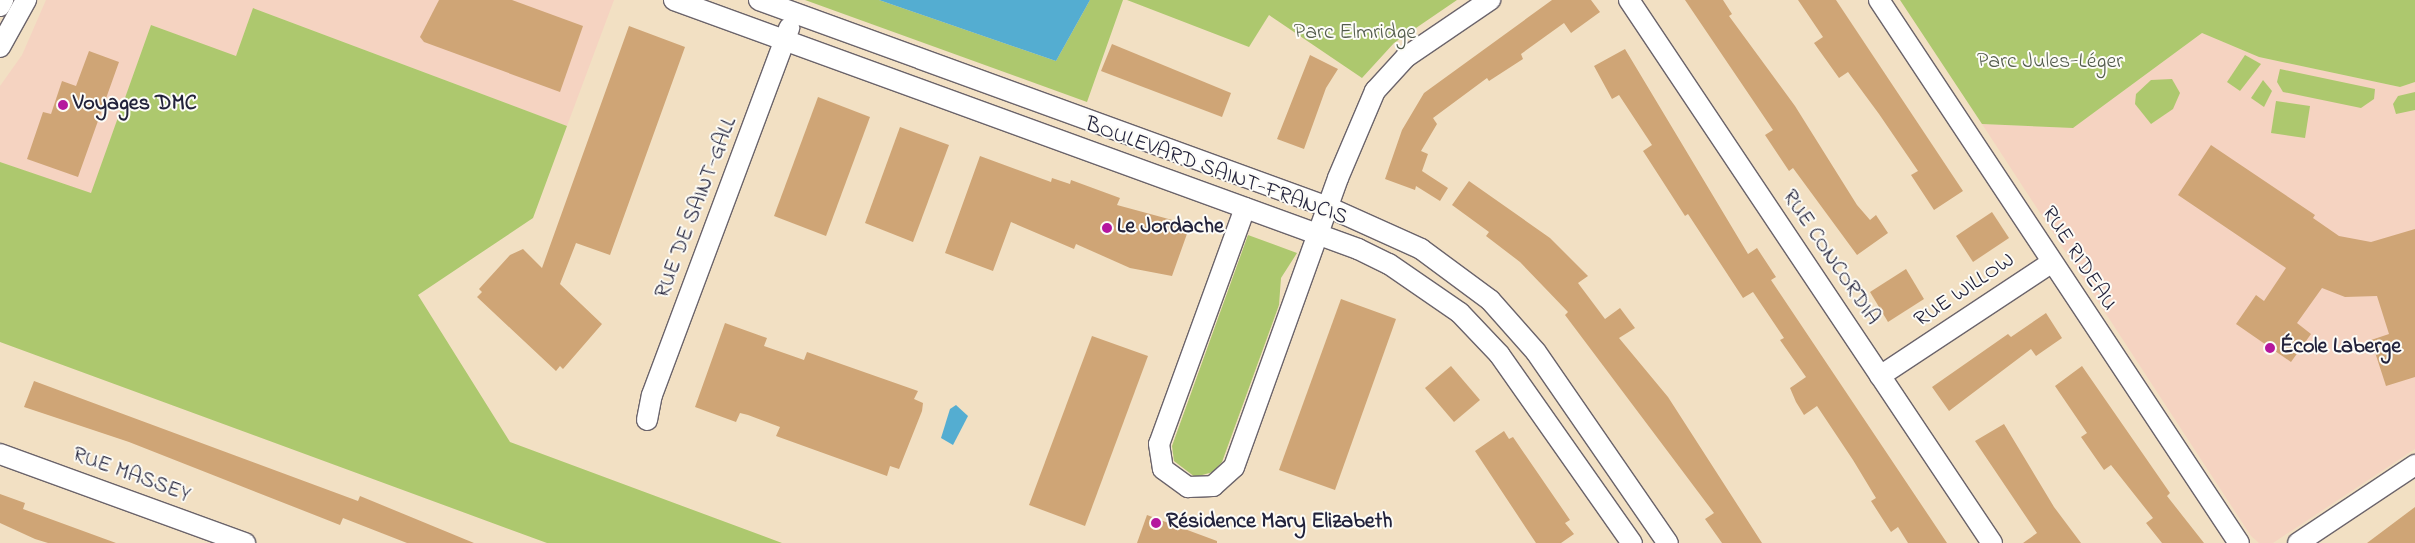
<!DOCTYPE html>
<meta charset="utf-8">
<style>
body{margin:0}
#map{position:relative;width:2415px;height:543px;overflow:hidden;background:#f2e0c3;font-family:"Indie Flower",sans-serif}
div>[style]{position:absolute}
.built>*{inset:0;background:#f5d3c1}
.green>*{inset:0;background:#adc86e}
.water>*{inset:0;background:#54add1}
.building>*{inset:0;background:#cfa576}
.roads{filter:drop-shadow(1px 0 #6b646b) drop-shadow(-1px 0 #6b646b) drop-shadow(0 1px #6b646b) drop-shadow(0 -1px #6b646b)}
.minor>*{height:20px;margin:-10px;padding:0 10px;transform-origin:10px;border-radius:10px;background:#fff}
.dots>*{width:14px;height:14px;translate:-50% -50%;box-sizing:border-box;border:2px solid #fdfcf7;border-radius:50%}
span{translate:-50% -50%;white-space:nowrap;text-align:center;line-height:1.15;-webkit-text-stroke:4px #fdfcf7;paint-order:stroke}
.park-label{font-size:22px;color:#535c4d}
.poi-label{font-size:22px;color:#22223b;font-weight:700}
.left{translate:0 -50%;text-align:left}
.street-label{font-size:22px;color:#22223b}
</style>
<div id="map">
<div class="built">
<div style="clip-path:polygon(46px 0,614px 0,567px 126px,253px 8px,236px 57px,151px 25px,91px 194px,0 162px,0 86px,22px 55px)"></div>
<div style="clip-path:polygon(2202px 33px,2259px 57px,2400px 87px,2415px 82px,2415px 449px,2273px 543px,2259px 543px,2251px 536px,1982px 124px,2073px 128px)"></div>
</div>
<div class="green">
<div style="clip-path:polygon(805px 0,879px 0,1056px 61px,1090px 0,1123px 0,1087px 102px)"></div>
<div style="clip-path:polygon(1127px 0,1457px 0,1394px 43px,1362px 78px,1269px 15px,1249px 47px)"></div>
<div style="clip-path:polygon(1900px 0,2415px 0,2415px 82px,2400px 87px,2259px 57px,2202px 33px,2073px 128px,1982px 124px)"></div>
<div style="clip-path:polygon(253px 8px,567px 126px,533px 218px,418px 295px,510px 442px,782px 543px,547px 543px,0 342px,0 162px,91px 193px,151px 25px,236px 56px)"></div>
<div style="clip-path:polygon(2245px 55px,2261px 64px,2240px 91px,2227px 82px)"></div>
<div style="clip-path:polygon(2280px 69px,2375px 89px,2374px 99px,2361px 108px,2283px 92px,2277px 82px)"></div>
<div style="clip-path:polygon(2172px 79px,2180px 93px,2173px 109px,2151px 124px,2135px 104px,2136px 94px,2151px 80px)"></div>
<div style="clip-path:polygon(2263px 80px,2272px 91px,2264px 107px,2251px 98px)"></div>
<div style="clip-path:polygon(2415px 92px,2415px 110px,2396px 114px,2393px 104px,2398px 96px)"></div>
<div style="clip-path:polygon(2276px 101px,2310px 106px,2305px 138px,2271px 133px)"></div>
<div style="clip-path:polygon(1248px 235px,1297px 253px,1281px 278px,1279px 305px,1222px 462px,1213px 472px,1195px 477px,1174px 461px,1172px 446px)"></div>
</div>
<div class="water">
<div style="clip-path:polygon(879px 0,1090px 0,1056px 61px)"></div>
<div style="clip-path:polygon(956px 405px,968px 416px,953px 445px,941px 438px,950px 409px)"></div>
</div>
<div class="building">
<div style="clip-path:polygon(439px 0,512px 0,583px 26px,560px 92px,424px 42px,420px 37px)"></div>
<div style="clip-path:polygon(1552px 0,1591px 0,1600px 12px,1571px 33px,1564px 23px,1521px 54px,1523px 59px,1489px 81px,1487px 78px,1433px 118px,1437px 124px,1421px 151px,1428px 154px,1422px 171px,1448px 188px,1440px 201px,1416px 186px,1415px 190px,1385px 179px,1402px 130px,1424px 93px)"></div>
<div style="clip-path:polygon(1685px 0,1723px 0,1732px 14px,1729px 16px,1795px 106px,1857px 205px,1870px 220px,1876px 215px,1888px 233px,1857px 255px,1793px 168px,1789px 171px,1765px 135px,1773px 130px)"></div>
<div style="clip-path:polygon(1798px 0,1836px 0,1963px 191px,1934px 210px,1911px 175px,1918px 171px,1879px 114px,1848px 72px,1839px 78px,1814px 43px,1823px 37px)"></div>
<div style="clip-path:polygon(629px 26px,685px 47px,610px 255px,576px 243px,560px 284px,602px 324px,563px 369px,560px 366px,556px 371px,477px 297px,482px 292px,479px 289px,510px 255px,523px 249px,542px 268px)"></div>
<div style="clip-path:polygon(1112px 44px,1231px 93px,1222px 117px,1101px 71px)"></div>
<div style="clip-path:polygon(1625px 49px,1748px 254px,1757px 248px,1776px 277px,1771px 280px,1947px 543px,1908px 543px,1898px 527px,1891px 532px,1871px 501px,1876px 498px,1853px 460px,1817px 406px,1804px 415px,1796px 402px,1790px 388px,1806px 377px,1780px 340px,1784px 338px,1753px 292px,1743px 298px,1688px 214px,1685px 216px,1643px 151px,1652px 145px,1619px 95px,1612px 99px,1594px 66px)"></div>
<div style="clip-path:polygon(89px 51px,119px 62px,78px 177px,27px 159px,43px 112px,51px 114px,62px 81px,76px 86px)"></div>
<div style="clip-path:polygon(1310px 55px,1338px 69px,1326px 88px,1304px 149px,1277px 139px)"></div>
<div style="clip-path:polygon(818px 97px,870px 117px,826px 236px,774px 216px)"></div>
<div style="clip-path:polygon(900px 127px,949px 145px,913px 242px,865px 223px)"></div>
<div style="clip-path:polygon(2211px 145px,2315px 215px,2313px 218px,2339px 236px,2371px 242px,2415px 229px,2415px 377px,2386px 386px,2371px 340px,2389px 334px,2377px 296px,2345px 297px,2322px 288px,2297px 323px,2311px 334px,2291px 362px,2236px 324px,2256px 295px,2264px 301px,2286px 268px,2178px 195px)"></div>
<div style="clip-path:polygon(980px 156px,1051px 182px,1052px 178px,1070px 184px,1071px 180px,1120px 198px,1117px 205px,1176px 221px,1174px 226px,1188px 231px,1172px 276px,1130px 268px,1076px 244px,1074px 249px,1011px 222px,993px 271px,945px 253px)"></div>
<div style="clip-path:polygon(1469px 181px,1550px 238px,1588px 276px,1578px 283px,1605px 319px,1620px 308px,1635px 328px,1619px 338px,1668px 397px,1762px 543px,1722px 543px,1705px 519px,1714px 513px,1565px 315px,1568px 312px,1520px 262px,1486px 236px,1489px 232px,1452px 205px)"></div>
<div style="clip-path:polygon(1992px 212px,2009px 238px,1973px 262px,1956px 236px)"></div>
<div style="clip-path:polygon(1906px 269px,1924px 299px,1888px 322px,1870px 292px)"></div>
<div style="clip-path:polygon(1341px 299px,1396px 319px,1335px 490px,1279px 470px)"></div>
<div style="clip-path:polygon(2046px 313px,2062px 338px,2036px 356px,2031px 349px,1949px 411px,1932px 387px,2008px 334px,2011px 337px)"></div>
<div style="clip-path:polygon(725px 323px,767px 338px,764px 346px,804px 360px,807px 352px,918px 391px,914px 399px,923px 403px,922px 411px,899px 469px,890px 466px,887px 476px,776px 436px,780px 427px,748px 415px,740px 413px,736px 422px,695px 407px)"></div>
<div style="clip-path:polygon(1092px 336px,1148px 356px,1085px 526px,1029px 505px)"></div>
<div style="clip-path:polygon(1451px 366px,1480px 400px,1454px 422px,1425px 388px)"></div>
<div style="clip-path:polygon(2082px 366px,2170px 493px,2167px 496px,2204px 543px,2162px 543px,2146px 523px,2153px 518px,2111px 465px,2104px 470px,2081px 437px,2087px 433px,2055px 386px)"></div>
<div style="clip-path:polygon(34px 381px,358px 501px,360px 496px,474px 543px,407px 543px,343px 518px,340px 525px,129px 442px,24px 407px)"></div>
<div style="clip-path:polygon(2004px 424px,2054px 507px,2081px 543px,2023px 543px,2037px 533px,1975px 441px)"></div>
<div style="clip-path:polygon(1504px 431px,1509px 439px,1513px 437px,1570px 520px,1565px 523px,1574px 534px,1561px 543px,1536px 543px,1475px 451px)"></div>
<div style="clip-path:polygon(0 494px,25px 503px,23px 509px,116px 543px,48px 543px,35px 539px,0 523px)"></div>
<div style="clip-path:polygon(2415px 507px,2415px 543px,2367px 543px)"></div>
<div style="clip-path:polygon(1147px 515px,1217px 541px,1217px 543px,1137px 543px)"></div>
</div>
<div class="roads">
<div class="minor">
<div style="left:674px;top:0;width:728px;rotate:20deg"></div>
<div style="left:1358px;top:249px;width:34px;rotate:26deg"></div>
<div style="left:1389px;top:264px;width:86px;rotate:34.6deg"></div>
<div style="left:1460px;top:313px;width:57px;rotate:46.4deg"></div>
<div style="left:1499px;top:354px;width:231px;rotate:54.9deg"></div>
<div style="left:759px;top:0;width:605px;rotate:19.99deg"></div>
<div style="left:1328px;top:207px;width:102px;rotate:24.3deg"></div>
<div style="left:1421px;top:249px;width:86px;rotate:36.5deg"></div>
<div style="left:1490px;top:300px;width:69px;rotate:48.5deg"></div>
<div style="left:1536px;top:352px;width:232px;rotate:55.4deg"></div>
<div style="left:1629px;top:0;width:653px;rotate:56.24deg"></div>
<div style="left:1879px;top:0;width:651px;rotate:56.46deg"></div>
<div style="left:0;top:6px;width:7px;rotate:-63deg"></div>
<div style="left:0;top:47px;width:54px;rotate:-61deg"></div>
<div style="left:1245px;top:208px;width:251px;rotate:110deg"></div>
<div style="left:1159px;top:444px;width:25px;rotate:81deg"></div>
<div style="left:1163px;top:469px;width:31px;rotate:36deg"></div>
<div style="left:1188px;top:487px;width:25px;rotate:-2deg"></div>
<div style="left:1213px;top:486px;width:28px;rotate:-42deg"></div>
<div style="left:1234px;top:467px;width:307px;rotate:-70.2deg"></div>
<div style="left:1338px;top:178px;width:95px;rotate:-67deg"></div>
<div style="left:1375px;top:91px;width:46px;rotate:-47.6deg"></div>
<div style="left:1406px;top:57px;width:102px;rotate:-34.2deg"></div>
<div style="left:1880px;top:376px;width:206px;rotate:-33.5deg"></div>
<div style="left:647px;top:420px;width:25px;rotate:-79deg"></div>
<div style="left:652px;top:395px;width:392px;rotate:-69.5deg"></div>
<div style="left:0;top:454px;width:261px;rotate:20deg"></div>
<div style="left:2298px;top:543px;width:141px;rotate:-33.7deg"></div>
</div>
</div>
<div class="dots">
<div style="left:63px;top:105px;background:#b5179e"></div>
<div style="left:1107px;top:228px;background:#b5179e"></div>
<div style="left:2270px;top:348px;background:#b5179e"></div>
<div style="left:1156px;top:523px;background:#b5179e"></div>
</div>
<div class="park-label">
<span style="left:1355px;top:34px">Parc Elmridge</span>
<span style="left:2050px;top:63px">Parc Jules-Léger</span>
</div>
<div class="poi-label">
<span class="left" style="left:73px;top:105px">Voyages DMC</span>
<span class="left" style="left:1117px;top:228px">Le Jordache</span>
<span class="left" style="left:2280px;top:348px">École Laberge</span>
<span class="left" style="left:1166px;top:523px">Résidence Mary Elizabeth</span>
</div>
<div class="street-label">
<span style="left:1216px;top:172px;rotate:20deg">BOULEVARD SAINT-FRANCIS</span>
<span style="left:697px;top:208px;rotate:-69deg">RUE DE SAINT-GALL</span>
<span style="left:1830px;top:258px;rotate:56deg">RUE CONCORDIA</span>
<span style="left:2078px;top:259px;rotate:57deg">RUE RIDEAU</span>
<span style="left:1965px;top:291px;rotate:-34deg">RUE WILLOW</span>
<span style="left:131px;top:476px;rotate:20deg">RUE MASSEY</span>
</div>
</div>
